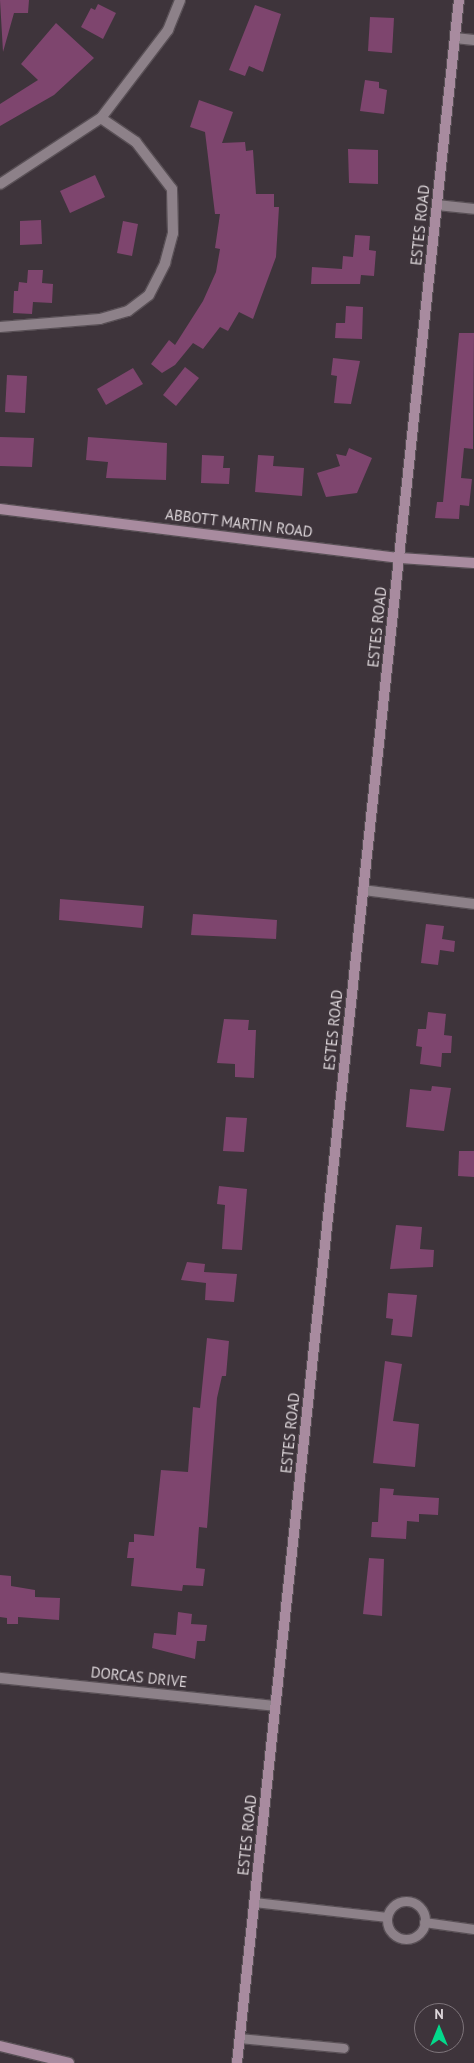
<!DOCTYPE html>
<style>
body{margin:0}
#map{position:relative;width:474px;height:2063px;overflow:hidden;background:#3e343b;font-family:"PT Sans",sans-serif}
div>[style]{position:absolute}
.building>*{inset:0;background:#7e456e}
.roads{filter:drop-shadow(1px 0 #595056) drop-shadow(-1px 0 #595056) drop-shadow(0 1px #595056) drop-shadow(0 -1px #595056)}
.lane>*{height:9px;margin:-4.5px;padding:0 4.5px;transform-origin:4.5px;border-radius:4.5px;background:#8d8189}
.lane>.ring{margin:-4.5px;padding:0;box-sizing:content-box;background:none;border:9px solid #8d8189;border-radius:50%}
.street>*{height:10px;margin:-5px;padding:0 5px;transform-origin:5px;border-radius:5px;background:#8d8189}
.secondary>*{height:10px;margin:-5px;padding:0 5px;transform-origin:5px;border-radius:5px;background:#a88b9f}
span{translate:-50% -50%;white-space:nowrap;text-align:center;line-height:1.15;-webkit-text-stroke:5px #3e343b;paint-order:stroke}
.street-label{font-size:15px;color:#ded7db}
.north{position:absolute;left:414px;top:2003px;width:50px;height:50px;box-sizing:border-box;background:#3e343b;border:1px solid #7e757b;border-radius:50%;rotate:0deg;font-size:14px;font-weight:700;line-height:20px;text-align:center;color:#ded7db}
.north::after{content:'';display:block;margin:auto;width:18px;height:22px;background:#03d98b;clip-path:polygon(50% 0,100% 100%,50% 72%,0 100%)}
</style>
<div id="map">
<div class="building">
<div style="clip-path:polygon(0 0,29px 0,28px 13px,14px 13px,3px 52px)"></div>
<div style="clip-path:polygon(98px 4px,116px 13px,103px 39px,81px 27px,91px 8px,95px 10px)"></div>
<div style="clip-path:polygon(255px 5px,281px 14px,263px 72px,249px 66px,245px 76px,229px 70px)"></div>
<div style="clip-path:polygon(370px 17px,394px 18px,392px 53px,368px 51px)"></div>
<div style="clip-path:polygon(56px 23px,94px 58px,54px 95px,0 126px,0 104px,38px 80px,21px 64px)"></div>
<div style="clip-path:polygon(365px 80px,379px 82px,379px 88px,387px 90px,384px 114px,360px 111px)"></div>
<div style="clip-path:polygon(199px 100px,233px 112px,222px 143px,245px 142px,246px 151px,253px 150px,256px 194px,274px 194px,274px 207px,279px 207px,276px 257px,253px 319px,239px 312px,228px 331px,220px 327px,203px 349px,193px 343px,175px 365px,162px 373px,151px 364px,169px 340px,175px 345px,203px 301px,216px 272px,220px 249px,215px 248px,220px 214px,215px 214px,205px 132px,190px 127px)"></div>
<div style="clip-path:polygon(348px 149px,378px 150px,378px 184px,349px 183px)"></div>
<div style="clip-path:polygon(95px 175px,105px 197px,70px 213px,60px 191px)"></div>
<div style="clip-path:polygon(41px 220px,42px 244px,20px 245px,20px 221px)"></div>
<div style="clip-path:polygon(123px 221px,138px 224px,132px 256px,117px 253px)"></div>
<div style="clip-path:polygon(355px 235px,370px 236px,369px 250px,376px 251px,374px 276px,361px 275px,360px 284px,311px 284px,312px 267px,342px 269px,343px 256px,353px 257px)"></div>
<div style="clip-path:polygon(28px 270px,43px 270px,42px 283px,53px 284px,52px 303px,33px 302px,32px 314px,13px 313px,14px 291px,18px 291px,19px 282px,27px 283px)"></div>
<div style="clip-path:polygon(346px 306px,363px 307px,362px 339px,335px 338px,336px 323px,345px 323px)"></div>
<div style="clip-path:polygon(459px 333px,474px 333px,473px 449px,464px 448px,461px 478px,472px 479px,469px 506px,460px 505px,459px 519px,435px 518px,437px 502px,443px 502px)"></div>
<div style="clip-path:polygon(333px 358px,360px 361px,351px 404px,334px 403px,337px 376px,331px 375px)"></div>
<div style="clip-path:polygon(185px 367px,199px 378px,176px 406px,163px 395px)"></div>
<div style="clip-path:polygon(133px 368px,143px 384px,106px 405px,97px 389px)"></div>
<div style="clip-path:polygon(7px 375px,27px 376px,25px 413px,5px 412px)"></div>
<div style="clip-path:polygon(0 437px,34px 438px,32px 467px,0 466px)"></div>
<div style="clip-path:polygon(88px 437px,167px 443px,166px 480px,106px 478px,108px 462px,86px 460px)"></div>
<div style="clip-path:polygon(349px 448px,372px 458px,357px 493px,326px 497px,317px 473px,340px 466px,336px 454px,346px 456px)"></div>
<div style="clip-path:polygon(202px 455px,224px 456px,223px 468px,230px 468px,229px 484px,201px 483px)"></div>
<div style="clip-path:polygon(258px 455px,274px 456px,273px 466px,304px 468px,302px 496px,255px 492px)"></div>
<div style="clip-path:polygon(60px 899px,144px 906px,142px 928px,59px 920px)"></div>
<div style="clip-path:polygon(193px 914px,277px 920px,276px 939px,191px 935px)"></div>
<div style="clip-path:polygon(426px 924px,444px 926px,442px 939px,455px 941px,454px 952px,440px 950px,438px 965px,421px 963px)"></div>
<div style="clip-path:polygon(428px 1012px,446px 1014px,444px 1035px,452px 1036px,451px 1053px,442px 1053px,441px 1067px,420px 1064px,422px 1047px,416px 1046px,418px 1029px,426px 1029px)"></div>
<div style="clip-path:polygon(224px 1019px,249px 1020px,248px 1030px,256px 1030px,254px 1078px,235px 1077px,235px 1064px,217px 1063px)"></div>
<div style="clip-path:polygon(432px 1086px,451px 1088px,444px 1131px,406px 1127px,410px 1089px,431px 1091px)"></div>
<div style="clip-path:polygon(226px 1117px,247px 1118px,244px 1152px,223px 1151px)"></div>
<div style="clip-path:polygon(459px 1151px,474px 1151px,474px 1177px,458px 1176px)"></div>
<div style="clip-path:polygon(219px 1186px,247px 1189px,242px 1250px,222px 1249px,225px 1205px,217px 1204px)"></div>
<div style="clip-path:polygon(396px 1225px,422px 1227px,420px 1249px,434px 1250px,433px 1267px,390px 1269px)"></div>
<div style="clip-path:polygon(187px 1262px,205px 1264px,204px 1272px,237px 1274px,234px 1302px,205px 1300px,206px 1283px,181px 1280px)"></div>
<div style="clip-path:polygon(388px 1293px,417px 1295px,412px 1337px,391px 1335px,393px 1319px,386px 1318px)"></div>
<div style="clip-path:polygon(207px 1338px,229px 1341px,226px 1376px,222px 1376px,217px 1398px,207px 1528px,199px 1527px,196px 1568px,205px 1569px,203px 1586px,183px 1585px,182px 1591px,131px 1586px,134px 1558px,127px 1558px,129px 1542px,134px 1542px,134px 1534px,154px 1536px,161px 1470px,188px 1472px,193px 1407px,200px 1408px)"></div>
<div style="clip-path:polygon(385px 1361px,402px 1364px,393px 1421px,419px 1424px,415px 1467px,373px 1463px)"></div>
<div style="clip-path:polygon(380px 1488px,394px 1489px,393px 1495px,439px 1498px,438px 1515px,419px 1514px,419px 1522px,407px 1521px,406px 1539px,371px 1537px,372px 1522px,378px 1522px)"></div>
<div style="clip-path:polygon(369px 1558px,384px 1559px,382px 1616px,363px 1614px)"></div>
<div style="clip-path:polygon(0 1575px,11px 1576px,11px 1586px,35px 1590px,35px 1597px,60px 1598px,59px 1620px,18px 1617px,18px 1624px,7px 1624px,7px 1618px,0 1617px)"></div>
<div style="clip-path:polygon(178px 1612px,192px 1614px,191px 1624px,207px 1625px,205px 1641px,197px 1641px,195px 1659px,152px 1648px,154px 1633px,176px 1635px)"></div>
</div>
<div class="roads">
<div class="lane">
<div class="ring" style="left:387px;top:1901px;width:29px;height:29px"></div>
<div style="left:254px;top:1902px;width:134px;rotate:6.4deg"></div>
<div style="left:424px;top:1922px;width:50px;rotate:8deg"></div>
<div style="left:239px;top:2038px;width:105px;rotate:5.4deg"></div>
</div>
<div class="street">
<div style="left:455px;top:38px;width:19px;rotate:6deg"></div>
<div style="left:0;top:184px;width:121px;rotate:-33.2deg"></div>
<div style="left:101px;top:118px;width:111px;rotate:-52.7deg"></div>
<div style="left:168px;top:30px;width:32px;rotate:-68deg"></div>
<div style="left:437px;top:205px;width:37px;rotate:6deg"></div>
<div style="left:0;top:327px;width:100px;rotate:-4.6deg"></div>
<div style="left:100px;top:319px;width:29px;rotate:-16deg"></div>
<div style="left:128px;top:311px;width:26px;rotate:-37deg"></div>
<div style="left:149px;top:295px;width:36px;rotate:-63deg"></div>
<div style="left:165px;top:263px;width:31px;rotate:-75deg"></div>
<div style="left:173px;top:233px;width:44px;rotate:-91.3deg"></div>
<div style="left:172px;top:189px;width:59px;rotate:-127.5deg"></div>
<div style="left:136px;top:142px;width:42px;rotate:-145.6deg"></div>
<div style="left:363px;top:890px;width:112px;rotate:7.2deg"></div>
<div style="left:0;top:1678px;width:276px;rotate:5.8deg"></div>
</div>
<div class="secondary">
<div style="left:0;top:509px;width:403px;rotate:7deg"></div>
<div style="left:400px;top:558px;width:74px;rotate:3.9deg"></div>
<div style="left:0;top:2046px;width:71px;rotate:13.8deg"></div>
<div style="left:237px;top:2063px;width:2075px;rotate:-83.86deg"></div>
</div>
</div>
<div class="street-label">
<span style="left:420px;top:225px;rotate:-84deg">ESTES ROAD</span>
<span style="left:239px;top:523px;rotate:7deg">ABBOTT MARTIN ROAD</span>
<span style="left:377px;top:627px;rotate:-84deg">ESTES ROAD</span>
<span style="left:333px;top:1030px;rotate:-84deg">ESTES ROAD</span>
<span style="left:290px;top:1433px;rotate:-84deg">ESTES ROAD</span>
<span style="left:139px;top:1677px;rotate:6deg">DORCAS DRIVE</span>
<span style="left:247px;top:1835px;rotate:-84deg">ESTES ROAD</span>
</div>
<div class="north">N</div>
</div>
